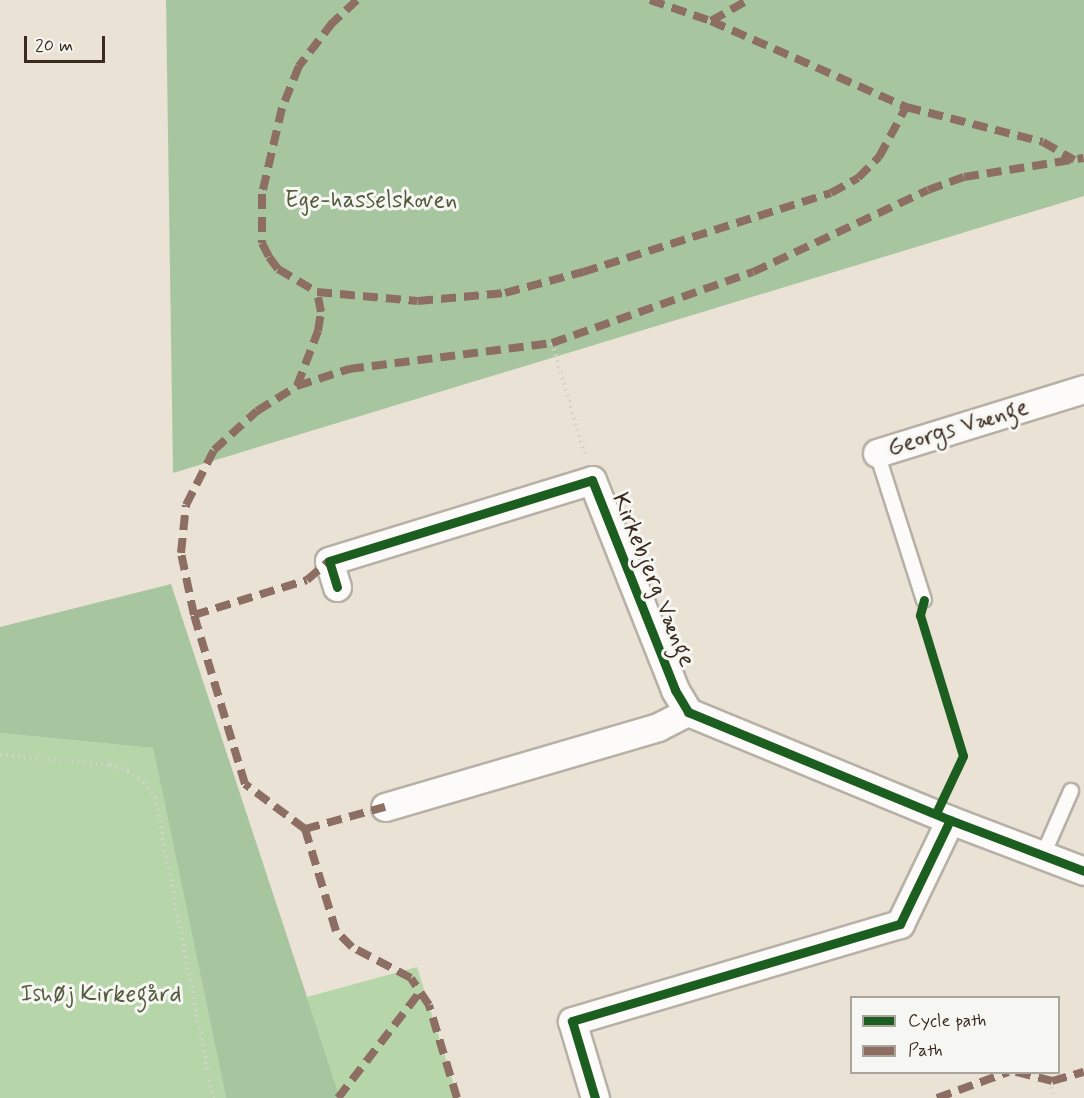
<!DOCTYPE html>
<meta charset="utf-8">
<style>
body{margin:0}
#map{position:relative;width:1084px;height:1098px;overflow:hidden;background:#e9e2d5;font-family:Mynerve,sans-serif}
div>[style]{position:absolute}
.green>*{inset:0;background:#b6d6a9}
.forest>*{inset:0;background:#a7c69f}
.path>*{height:4px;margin-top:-2px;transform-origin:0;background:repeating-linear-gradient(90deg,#d5d2cd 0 1.5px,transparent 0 6px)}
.roads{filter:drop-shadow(2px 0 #b6b0a6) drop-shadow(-2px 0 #b6b0a6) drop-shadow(0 2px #b6b0a6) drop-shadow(0 -2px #b6b0a6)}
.lane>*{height:14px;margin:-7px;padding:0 7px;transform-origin:7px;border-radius:7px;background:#fcfbf9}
.street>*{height:27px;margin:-13.5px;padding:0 13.5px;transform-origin:13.5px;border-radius:13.5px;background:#fcfbf9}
.quiet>*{height:8px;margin-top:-4px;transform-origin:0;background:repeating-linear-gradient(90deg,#8d6e63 0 15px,transparent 0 23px)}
.cycleway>*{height:9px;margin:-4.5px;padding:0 4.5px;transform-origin:4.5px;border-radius:4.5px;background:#1b5e20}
span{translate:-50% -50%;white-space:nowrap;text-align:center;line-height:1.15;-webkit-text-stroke:6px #f6f6f2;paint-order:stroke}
.park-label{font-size:24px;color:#535b3d}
.street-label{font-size:24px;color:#3b2a1e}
.legend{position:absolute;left:850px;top:996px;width:210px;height:78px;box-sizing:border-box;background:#f6f6f2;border:2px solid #aba49d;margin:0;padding:8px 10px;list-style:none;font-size:18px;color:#3b2a1e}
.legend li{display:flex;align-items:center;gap:12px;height:30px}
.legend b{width:30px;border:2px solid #aba49d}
.scale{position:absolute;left:24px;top:36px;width:81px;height:27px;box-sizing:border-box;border:3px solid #3b2a1e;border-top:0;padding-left:8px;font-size:18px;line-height:21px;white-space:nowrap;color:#3b2a1e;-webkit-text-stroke:4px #f6f6f2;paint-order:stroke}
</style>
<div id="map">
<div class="green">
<div style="clip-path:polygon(0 733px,153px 748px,226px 1098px,0 1098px)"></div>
<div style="clip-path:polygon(417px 967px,458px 1098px,340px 1098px,307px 997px)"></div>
</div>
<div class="forest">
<div style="clip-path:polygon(166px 0,1084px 0,1084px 196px,173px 473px)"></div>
<div style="clip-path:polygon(171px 584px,307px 997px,340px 1098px,226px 1098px,153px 748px,0 733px,0 627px)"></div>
</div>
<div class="path">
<div style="left:552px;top:343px;width:118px;rotate:73.7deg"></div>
<div style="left:0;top:755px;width:110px;rotate:5.2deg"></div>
<div style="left:110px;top:765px;width:19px;rotate:18deg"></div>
<div style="left:128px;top:771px;width:19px;rotate:35deg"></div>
<div style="left:144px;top:782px;width:19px;rotate:54deg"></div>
<div style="left:155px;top:797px;width:307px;rotate:79.1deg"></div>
<div style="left:1052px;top:1081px;width:6px;rotate:99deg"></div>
<div style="left:1051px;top:1087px;width:12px;rotate:70deg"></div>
</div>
<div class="roads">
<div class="lane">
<div style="left:877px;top:453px;width:154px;rotate:72.3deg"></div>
<div style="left:1043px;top:855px;width:70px;rotate:-66.4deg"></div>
</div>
<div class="street">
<div style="left:877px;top:453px;width:217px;rotate:-17.2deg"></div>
<div style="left:337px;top:587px;width:27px;rotate:-107deg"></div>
<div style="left:329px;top:561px;width:275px;rotate:-17.1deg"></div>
<div style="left:592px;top:480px;width:226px;rotate:68.4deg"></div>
<div style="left:675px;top:690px;width:26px;rotate:59deg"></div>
<div style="left:688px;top:712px;width:283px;rotate:22.4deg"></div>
<div style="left:950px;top:820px;width:143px;rotate:20.8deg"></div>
<div style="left:385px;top:807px;width:284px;rotate:-16.3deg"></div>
<div style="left:658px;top:727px;width:34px;rotate:-27deg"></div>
<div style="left:595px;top:1098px;width:80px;rotate:-106.6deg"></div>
<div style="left:572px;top:1021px;width:342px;rotate:-16.5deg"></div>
<div style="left:900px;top:924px;width:115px;rotate:-64.3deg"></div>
</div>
</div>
<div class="quiet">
<div style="left:357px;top:0;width:33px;rotate:137deg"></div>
<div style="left:333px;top:22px;width:56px;rotate:127.7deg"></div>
<div style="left:299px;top:66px;width:45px;rotate:112deg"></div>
<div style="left:282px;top:108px;width:88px;rotate:103.1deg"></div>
<div style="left:262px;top:194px;width:49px;rotate:90deg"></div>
<div style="left:262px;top:243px;width:16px;rotate:63deg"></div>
<div style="left:269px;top:257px;width:15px;rotate:53deg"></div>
<div style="left:278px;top:269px;width:45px;rotate:30.5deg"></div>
<div style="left:317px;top:292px;width:101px;rotate:5.1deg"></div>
<div style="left:418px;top:301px;width:87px;rotate:-5.3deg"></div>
<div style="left:505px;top:293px;width:81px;rotate:-15.1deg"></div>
<div style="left:583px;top:272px;width:260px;rotate:-17.7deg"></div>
<div style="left:831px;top:193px;width:31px;rotate:-29deg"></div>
<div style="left:858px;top:178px;width:30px;rotate:-45deg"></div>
<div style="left:879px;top:157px;width:57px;rotate:-61.6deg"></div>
<div style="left:650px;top:0;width:65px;rotate:19deg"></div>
<div style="left:711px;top:21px;width:213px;rotate:23.8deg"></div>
<div style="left:906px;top:107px;width:141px;rotate:14.3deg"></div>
<div style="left:1043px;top:142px;width:36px;rotate:30deg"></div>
<div style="left:711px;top:21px;width:43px;rotate:-29.6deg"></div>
<div style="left:297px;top:386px;width:59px;rotate:-69.1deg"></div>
<div style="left:318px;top:331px;width:19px;rotate:-81deg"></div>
<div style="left:321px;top:312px;width:20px;rotate:-101deg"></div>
<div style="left:194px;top:615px;width:118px;rotate:-17.2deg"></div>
<div style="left:307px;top:580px;width:29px;rotate:-41deg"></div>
<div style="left:305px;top:829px;width:83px;rotate:-15.4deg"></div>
<div style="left:1016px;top:1072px;width:37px;rotate:14deg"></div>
<div style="left:1052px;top:1081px;width:33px;rotate:-16deg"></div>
<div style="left:338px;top:1098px;width:134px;rotate:-52.3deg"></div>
<div style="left:457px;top:1098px;width:97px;rotate:-106.8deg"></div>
<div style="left:429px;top:1005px;width:32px;rotate:-124deg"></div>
<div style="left:411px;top:978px;width:67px;rotate:-152.3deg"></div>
<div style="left:352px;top:947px;width:23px;rotate:-135deg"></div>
<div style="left:336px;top:931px;width:107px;rotate:-106.9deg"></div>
<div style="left:305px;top:829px;width:75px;rotate:-143.1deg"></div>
<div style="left:245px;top:784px;width:177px;rotate:-106.8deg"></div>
<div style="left:194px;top:615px;width:63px;rotate:-101.8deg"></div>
<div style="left:181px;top:553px;width:48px;rotate:-84.1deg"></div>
<div style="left:186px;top:505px;width:62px;rotate:-63deg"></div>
<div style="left:214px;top:450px;width:58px;rotate:-42.2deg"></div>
<div style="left:257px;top:411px;width:47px;rotate:-32deg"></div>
<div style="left:297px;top:386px;width:55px;rotate:-18.1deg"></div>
<div style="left:349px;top:369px;width:205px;rotate:-7.3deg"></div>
<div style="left:552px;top:343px;width:213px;rotate:-19.5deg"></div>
<div style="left:753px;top:272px;width:193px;rotate:-25.1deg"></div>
<div style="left:928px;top:190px;width:38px;rotate:-20deg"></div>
<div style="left:964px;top:177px;width:121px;rotate:-9deg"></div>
<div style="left:937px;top:1098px;width:76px;rotate:-20.1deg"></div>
</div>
<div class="cycleway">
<div style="left:337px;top:587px;width:27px;rotate:-107deg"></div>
<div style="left:329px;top:561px;width:275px;rotate:-17.1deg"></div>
<div style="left:592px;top:480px;width:226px;rotate:68.4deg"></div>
<div style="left:675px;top:690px;width:26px;rotate:59deg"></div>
<div style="left:688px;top:712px;width:283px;rotate:22.4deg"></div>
<div style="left:950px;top:820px;width:143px;rotate:20.8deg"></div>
<div style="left:924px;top:600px;width:16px;rotate:105deg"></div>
<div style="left:920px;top:615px;width:147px;rotate:73deg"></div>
<div style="left:963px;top:756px;width:63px;rotate:115.3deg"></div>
<div style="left:595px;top:1098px;width:80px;rotate:-106.6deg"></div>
<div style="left:572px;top:1021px;width:342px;rotate:-16.5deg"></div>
<div style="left:900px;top:924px;width:115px;rotate:-64.3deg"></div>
</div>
<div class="park-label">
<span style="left:371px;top:201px">Ege-hasselskoven</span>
<span style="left:101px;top:995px">Ishøj Kirkegård</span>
</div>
<div class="street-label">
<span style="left:958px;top:428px;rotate:-17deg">Georgs Vænge</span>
<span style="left:653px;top:580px;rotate:68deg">Kirkebjerg Vænge</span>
</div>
<ul class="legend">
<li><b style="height:8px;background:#1b5e20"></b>Cycle path</li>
<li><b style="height:8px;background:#8d6e63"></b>Path</li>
</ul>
<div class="scale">20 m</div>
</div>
